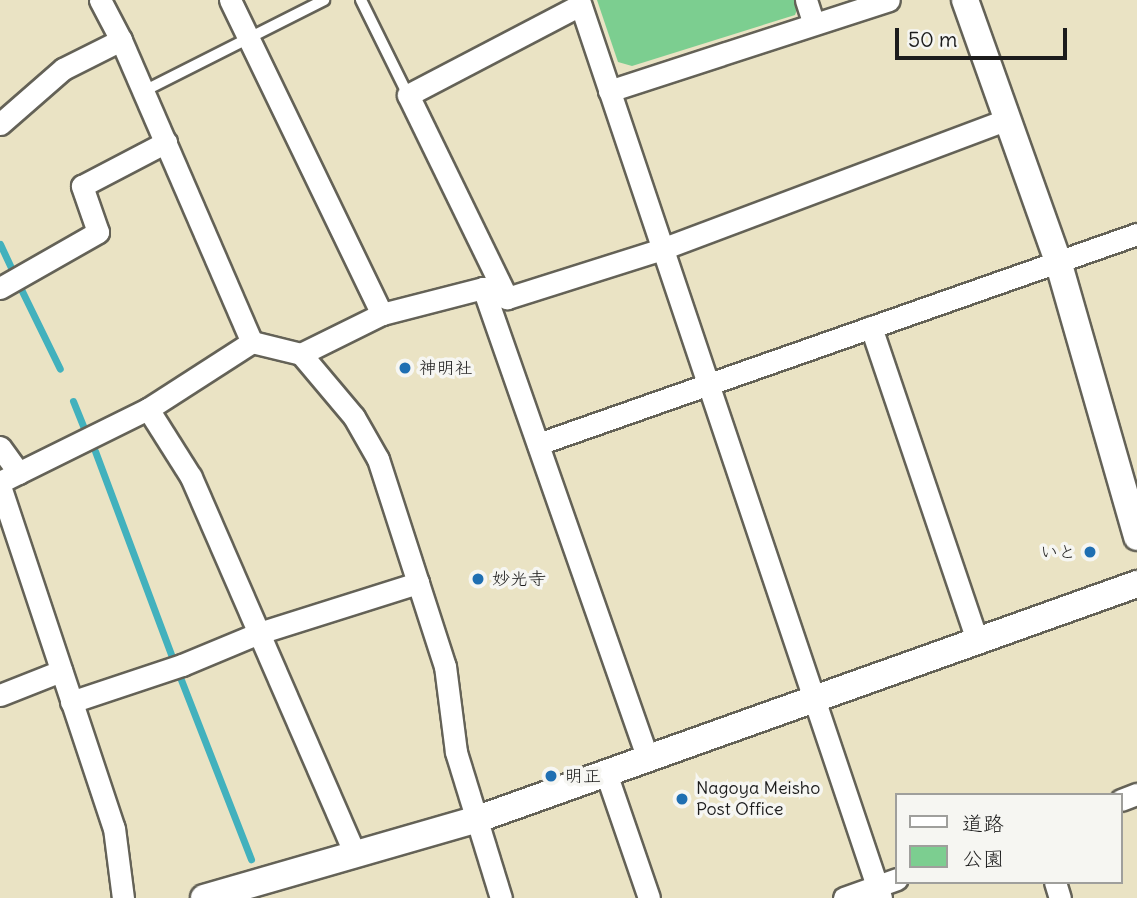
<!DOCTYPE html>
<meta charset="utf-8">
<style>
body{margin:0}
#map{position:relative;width:1137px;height:898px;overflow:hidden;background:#eae3c4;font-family:Delius,"Klee One",sans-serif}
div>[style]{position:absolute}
.green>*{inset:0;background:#7cce90}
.stream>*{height:7px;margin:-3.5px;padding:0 3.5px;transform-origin:3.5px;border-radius:3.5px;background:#42b1bd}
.roads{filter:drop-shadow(2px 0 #646257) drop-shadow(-2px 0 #646257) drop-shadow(0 2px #646257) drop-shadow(0 -2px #646257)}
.service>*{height:10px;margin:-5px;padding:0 5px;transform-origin:5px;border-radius:5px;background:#fff}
.minor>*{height:21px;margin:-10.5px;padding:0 10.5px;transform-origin:10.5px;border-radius:10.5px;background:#fff}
.tertiary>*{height:26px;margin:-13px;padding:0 13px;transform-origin:13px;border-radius:13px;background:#fff}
.dots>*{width:19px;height:19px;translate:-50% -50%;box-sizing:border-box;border:4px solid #f6f6f2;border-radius:50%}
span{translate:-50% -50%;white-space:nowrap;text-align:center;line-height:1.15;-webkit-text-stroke:7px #f6f6f2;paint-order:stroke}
.poi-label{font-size:18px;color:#1c1c1c}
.left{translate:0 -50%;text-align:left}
.right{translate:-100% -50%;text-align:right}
.legend{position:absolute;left:895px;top:793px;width:228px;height:91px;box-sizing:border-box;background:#f6f6f2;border:2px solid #9f9f9c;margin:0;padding:9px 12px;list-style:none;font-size:21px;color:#1c1c1c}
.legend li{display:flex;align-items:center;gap:14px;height:35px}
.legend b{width:35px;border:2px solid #9f9f9c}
.scale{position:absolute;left:895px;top:28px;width:172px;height:32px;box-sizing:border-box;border:4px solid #1c1c1c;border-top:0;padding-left:9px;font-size:21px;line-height:24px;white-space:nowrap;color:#1c1c1c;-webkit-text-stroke:5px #f6f6f2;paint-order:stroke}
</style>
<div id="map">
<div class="green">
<div style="clip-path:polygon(597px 0,796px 0,798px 7px,795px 15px,632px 66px,618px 62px)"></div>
</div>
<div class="stream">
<div style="left:0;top:244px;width:29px;rotate:65deg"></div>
<div style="left:19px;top:285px;width:93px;rotate:64deg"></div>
<div style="left:73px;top:401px;width:29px;rotate:68deg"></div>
<div style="left:95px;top:451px;width:225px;rotate:69.5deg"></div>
<div style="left:178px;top:672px;width:201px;rotate:68.7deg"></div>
</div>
<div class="roads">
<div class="service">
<div style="left:361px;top:0;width:106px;rotate:63.7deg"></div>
<div style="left:144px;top:91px;width:202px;rotate:-26.8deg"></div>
</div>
<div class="minor">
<div style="left:100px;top:0;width:45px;rotate:62.3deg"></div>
<div style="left:121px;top:40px;width:329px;rotate:66.6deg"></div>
<div style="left:252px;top:342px;width:50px;rotate:13.8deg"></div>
<div style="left:301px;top:354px;width:82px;rotate:49.9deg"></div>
<div style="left:354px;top:417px;width:48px;rotate:60.3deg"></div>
<div style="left:378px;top:459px;width:218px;rotate:72.1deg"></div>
<div style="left:445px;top:666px;width:87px;rotate:82.7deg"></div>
<div style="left:456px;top:752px;width:153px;rotate:72.9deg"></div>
<div style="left:230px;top:0;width:349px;rotate:64.2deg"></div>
<div style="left:579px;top:0;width:947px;rotate:71.41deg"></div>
<div style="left:806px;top:0;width:25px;rotate:72deg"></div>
<div style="left:609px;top:91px;width:294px;rotate:-18deg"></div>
<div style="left:0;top:124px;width:84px;rotate:-41.1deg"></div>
<div style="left:63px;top:69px;width:65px;rotate:-26.6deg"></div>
<div style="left:0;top:288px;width:113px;rotate:-29.7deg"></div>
<div style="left:98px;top:232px;width:49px;rotate:-109.2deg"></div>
<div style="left:82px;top:186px;width:95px;rotate:-27.6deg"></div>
<div style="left:483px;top:288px;width:498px;rotate:70.7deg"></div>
<div style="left:507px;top:298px;width:226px;rotate:-116deg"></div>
<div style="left:408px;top:95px;width:194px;rotate:-27.6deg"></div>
<div style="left:871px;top:327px;width:331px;rotate:71.3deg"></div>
<div style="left:301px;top:354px;width:90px;rotate:-26.3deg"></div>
<div style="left:382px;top:314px;width:104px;rotate:-14.4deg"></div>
<div style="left:483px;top:288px;width:26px;rotate:23deg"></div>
<div style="left:507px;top:298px;width:163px;rotate:-17.5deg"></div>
<div style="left:662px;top:249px;width:369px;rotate:-20.6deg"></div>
<div style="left:148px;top:409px;width:80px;rotate:57.7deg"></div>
<div style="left:191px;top:477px;width:411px;rotate:66.5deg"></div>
<div style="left:538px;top:444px;width:635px;rotate:-19.32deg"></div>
<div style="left:0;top:447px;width:32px;rotate:54deg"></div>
<div style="left:0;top:482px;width:165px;rotate:-26.3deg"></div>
<div style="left:148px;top:409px;width:124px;rotate:-32.8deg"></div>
<div style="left:0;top:486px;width:360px;rotate:71.6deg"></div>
<div style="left:114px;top:828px;width:71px;rotate:82.7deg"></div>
<div style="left:0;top:695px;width:66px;rotate:-21.5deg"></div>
<div style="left:71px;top:702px;width:117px;rotate:-18.4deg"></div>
<div style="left:182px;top:665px;width:83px;rotate:-22.6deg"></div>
<div style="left:259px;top:633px;width:167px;rotate:-17.5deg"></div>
<div style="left:606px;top:773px;width:132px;rotate:71deg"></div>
<div style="left:1121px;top:800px;width:17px;rotate:-21deg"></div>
<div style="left:1055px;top:882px;width:17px;rotate:73deg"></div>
<div style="left:844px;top:898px;width:56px;rotate:-19.7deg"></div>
</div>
<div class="tertiary">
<div style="left:965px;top:0;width:277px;rotate:70.4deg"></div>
<div style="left:1058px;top:261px;width:287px;rotate:74deg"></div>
<div style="left:204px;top:898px;width:282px;rotate:-16.1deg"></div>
<div style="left:475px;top:820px;width:703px;rotate:-19.62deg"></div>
</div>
</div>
<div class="dots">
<div style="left:405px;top:368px;background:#1f6fb2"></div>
<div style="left:1090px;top:552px;background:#1f6fb2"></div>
<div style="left:478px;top:579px;background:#1f6fb2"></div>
<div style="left:551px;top:776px;background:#1f6fb2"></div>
<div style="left:682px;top:799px;background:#1f6fb2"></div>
</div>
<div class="poi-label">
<span class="left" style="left:419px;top:368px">神明社</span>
<span class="right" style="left:1076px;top:552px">いと</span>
<span class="left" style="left:492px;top:579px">妙光寺</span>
<span class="left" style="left:565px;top:776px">明正</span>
<span class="left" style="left:696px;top:799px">Nagoya Meisho<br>Post Office</span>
</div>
<ul class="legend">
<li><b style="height:9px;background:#fff"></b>道路</li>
<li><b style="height:19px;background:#7cce90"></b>公園</li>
</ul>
<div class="scale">50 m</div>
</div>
